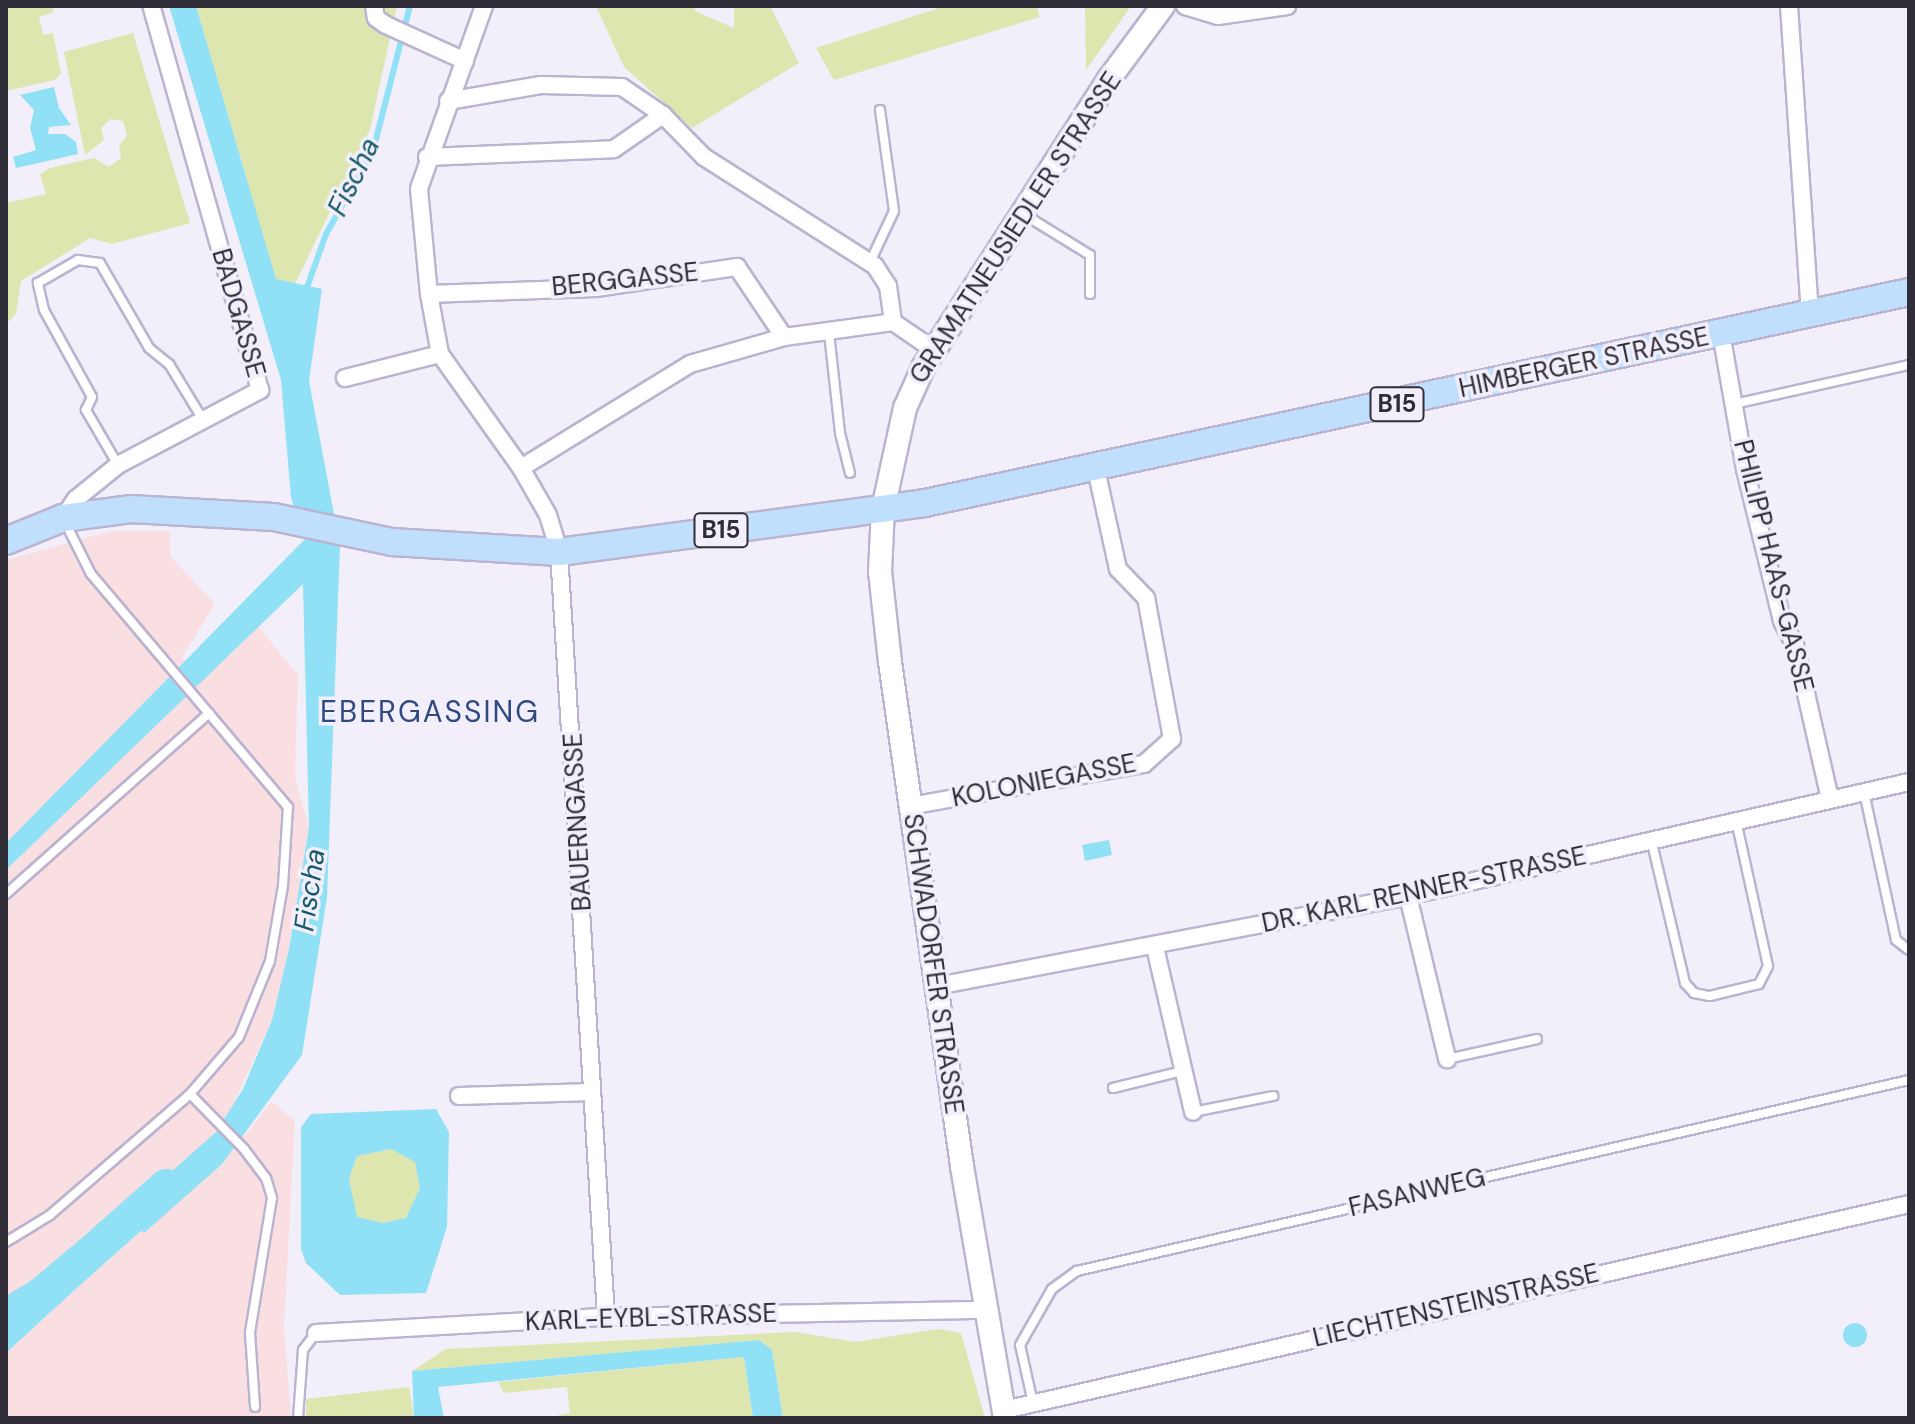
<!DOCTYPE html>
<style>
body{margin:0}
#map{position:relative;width:1915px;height:1424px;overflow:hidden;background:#f2effb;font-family:"DM Sans",sans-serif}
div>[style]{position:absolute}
.industrial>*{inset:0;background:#fadfe2}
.green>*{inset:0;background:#dde6af}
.water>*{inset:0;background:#90e0f6}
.round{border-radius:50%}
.stream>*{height:6px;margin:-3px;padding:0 3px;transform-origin:3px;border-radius:3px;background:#90e0f6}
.river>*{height:34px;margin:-17px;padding:0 17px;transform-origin:17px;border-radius:17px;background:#90e0f6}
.roads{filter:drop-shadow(2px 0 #bbb3cf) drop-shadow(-2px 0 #bbb3cf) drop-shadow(0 2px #bbb3cf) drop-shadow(0 -2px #bbb3cf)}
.lane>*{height:8px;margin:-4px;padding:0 4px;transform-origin:4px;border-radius:4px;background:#fff}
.street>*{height:16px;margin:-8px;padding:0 8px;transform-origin:8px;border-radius:8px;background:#fff}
.secondary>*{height:22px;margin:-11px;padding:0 11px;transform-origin:11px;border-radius:11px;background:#fff}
.primary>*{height:26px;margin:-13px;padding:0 13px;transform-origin:13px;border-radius:13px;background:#bfdffd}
span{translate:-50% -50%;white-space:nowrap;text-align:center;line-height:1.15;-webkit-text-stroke:7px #f2effb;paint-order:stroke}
.shield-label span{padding:2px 6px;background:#f2effb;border:2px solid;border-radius:6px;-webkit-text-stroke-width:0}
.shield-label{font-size:24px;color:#302d38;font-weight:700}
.street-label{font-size:26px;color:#302d38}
.water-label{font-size:28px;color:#175a69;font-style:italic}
.quarter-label{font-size:30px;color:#2f4981;letter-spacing:2px}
.frame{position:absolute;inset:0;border:8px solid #302d38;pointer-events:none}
</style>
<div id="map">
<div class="industrial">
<div style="clip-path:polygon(111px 531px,170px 531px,170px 556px,215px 604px,182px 657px,201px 678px,257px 625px,298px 675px,295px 777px,309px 827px,289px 949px,272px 1020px,228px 1116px,245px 1136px,271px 1101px,295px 1121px,284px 1326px,291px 1418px,6px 1418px,6px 1353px,93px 1273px,6px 1302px,6px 560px)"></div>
</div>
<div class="green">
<div style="clip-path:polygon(6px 6px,52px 6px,54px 12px,39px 17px,43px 35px,53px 33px,61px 74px,55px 80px,6px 91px)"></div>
<div style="clip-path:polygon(196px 6px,397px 6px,370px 129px,295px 284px,276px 280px)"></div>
<div style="clip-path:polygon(596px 6px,695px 6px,695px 11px,734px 28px,734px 6px,770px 6px,799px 63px,692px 128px,624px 67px)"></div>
<div style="clip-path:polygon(945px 6px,1036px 6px,1040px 17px,834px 80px,816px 48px)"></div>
<div style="clip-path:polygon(1085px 6px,1131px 6px,1086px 70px)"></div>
<div style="clip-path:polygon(133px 33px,190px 223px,112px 244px,90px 238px,21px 281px,16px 314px,6px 324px,6px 203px,46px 194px,40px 174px,50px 168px,94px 158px,109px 167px,121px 158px,119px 145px,127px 136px,123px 121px,110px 119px,101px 128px,104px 140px,85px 155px,64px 52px)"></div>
<div style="clip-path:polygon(391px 1149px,415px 1161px,420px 1188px,406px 1218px,383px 1223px,356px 1217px,349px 1179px,357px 1156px)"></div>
<div style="clip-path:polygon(938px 1329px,961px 1333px,985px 1418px,783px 1418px,772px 1350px,759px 1340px,412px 1371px,446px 1349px,795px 1332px,855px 1342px)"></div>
<div style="clip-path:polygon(744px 1357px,753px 1418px,546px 1418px,570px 1413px,567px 1387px,504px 1393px,498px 1382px)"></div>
<div style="clip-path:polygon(409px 1387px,414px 1418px,306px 1418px,306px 1399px)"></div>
</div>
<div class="water">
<div style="clip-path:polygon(169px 6px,196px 6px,276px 279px,322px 289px,309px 381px,340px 546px,327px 897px,302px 1055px,222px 1164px,144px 1233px,120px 1207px,131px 1198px,144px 1196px,216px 1132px,243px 1089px,272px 1020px,289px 949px,309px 827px,303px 584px,6px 870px,6px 843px,305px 539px,291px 498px,281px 380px)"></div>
<div style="clip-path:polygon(54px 87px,59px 108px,71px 125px,49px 127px,48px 134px,65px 134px,76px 142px,78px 154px,16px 168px,13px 157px,36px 150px,30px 128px,34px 110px,20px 95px)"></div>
<div style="clip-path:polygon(1109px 840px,1112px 855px,1085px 861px,1082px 845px)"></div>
<div style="clip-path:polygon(evenodd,436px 1109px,449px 1132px,447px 1227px,426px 1293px,340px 1295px,306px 1263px,301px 1249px,301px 1127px,311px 1114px,436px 1109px,391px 1149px,415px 1162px,420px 1188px,406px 1218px,383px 1223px,357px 1217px,349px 1179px,357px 1156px,391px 1149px)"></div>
<div style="clip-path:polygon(71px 1247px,93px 1273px,6px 1353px,6px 1302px)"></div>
<div class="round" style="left:1843px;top:1323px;width:24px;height:24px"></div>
<div style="clip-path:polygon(759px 1340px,772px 1350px,783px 1418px,753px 1418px,744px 1357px,438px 1387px,444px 1418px,414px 1418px,412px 1371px)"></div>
</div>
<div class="stream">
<div style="left:305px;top:293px;width:63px;rotate:-70.4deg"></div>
<div style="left:326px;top:234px;width:95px;rotate:-60.5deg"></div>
<div style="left:373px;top:151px;width:150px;rotate:-75.7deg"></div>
</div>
<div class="river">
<div style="left:6px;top:1316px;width:52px;rotate:-31.5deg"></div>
<div style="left:50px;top:1289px;width:155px;rotate:-41.6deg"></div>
</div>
<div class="roads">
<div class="lane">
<div style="left:1025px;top:215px;width:76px;rotate:31.6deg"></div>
<div style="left:1090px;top:255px;width:39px;rotate:90deg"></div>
<div style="left:870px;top:262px;width:56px;rotate:-64.8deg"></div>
<div style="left:894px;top:211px;width:102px;rotate:-97.9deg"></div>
<div style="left:829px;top:333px;width:101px;rotate:83.7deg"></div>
<div style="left:840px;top:433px;width:41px;rotate:76deg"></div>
<div style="left:1734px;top:404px;width:179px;rotate:-12.6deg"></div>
<div style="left:118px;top:465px;width:64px;rotate:-120.2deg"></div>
<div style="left:86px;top:410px;width:14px;rotate:-65deg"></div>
<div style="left:92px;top:397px;width:99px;rotate:-118.9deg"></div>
<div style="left:44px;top:310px;width:28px;rotate:-103deg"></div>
<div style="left:38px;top:283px;width:46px;rotate:-29.9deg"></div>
<div style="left:78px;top:260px;width:22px;rotate:8deg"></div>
<div style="left:100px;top:263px;width:98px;rotate:60deg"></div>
<div style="left:149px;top:348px;width:26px;rotate:39deg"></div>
<div style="left:169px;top:364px;width:63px;rotate:58.6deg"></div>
<div style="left:1864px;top:792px;width:151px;rotate:77.8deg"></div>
<div style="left:1896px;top:940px;width:16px;rotate:38deg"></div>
<div style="left:1651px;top:839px;width:148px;rotate:76.7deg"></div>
<div style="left:1685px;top:983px;width:13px;rotate:48deg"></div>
<div style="left:1694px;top:993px;width:16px;rotate:11deg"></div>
<div style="left:1710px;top:996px;width:50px;rotate:-13.8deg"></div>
<div style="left:1759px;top:984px;width:20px;rotate:-63deg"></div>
<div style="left:1768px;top:966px;width:148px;rotate:-102.4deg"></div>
<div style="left:6px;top:894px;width:272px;rotate:-41.7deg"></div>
<div style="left:1447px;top:1059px;width:92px;rotate:-12.5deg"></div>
<div style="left:1113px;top:1088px;width:71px;rotate:-13.8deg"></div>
<div style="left:190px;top:1094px;width:77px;rotate:45.5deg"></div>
<div style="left:244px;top:1149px;width:36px;rotate:53deg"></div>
<div style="left:266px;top:1178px;width:21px;rotate:73deg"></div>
<div style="left:272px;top:1198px;width:137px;rotate:99.3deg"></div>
<div style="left:250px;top:1333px;width:74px;rotate:86.1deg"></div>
<div style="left:1193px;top:1112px;width:82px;rotate:-11.3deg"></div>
<div style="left:6px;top:1242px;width:52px;rotate:-31.5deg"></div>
<div style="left:50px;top:1215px;width:185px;rotate:-40.8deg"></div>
<div style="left:190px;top:1094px;width:75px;rotate:-49.3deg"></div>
<div style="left:239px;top:1037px;width:82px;rotate:-67.8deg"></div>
<div style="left:270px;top:961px;width:76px;rotate:-80.2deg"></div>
<div style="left:283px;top:886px;width:79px;rotate:-86.4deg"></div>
<div style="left:288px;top:807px;width:305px;rotate:-130.2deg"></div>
<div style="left:91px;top:574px;width:58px;rotate:-116.6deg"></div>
<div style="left:1033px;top:1403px;width:59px;rotate:-102.6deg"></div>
<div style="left:1020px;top:1345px;width:64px;rotate:-60.3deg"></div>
<div style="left:1052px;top:1289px;width:31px;rotate:-36deg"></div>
<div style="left:1077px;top:1271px;width:854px;rotate:-12.93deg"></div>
<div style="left:298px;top:1418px;width:68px;rotate:-85.8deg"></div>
<div style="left:303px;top:1350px;width:21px;rotate:-53deg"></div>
</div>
<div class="street">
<div style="left:374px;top:6px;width:12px;rotate:81deg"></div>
<div style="left:376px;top:18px;width:12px;rotate:35deg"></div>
<div style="left:386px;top:25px;width:87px;rotate:24.5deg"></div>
<div style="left:484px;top:6px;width:194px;rotate:109.6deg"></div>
<div style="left:419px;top:189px;width:105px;rotate:84.6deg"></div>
<div style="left:429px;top:294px;width:61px;rotate:79.6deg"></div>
<div style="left:440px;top:354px;width:140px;rotate:54.6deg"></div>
<div style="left:521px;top:468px;width:54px;rotate:60.1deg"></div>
<div style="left:548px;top:515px;width:39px;rotate:73deg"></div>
<div style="left:559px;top:552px;width:766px;rotate:86.48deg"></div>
<div style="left:1185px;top:6px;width:34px;rotate:17deg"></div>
<div style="left:1218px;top:16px;width:70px;rotate:-8.2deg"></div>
<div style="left:1789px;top:6px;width:309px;rotate:86.1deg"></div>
<div style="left:448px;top:101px;width:94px;rotate:-9.8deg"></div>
<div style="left:541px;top:85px;width:81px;rotate:1.4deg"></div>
<div style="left:622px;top:87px;width:50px;rotate:34.3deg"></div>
<div style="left:663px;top:115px;width:59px;rotate:45.7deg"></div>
<div style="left:704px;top:157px;width:203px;rotate:32.5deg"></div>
<div style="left:875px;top:266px;width:24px;rotate:57deg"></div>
<div style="left:888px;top:286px;width:36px;rotate:82deg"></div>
<div style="left:427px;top:157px;width:187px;rotate:-2.4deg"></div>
<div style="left:614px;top:149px;width:60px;rotate:-34.8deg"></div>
<div style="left:429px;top:294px;width:167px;rotate:-2.1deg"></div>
<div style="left:596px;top:288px;width:143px;rotate:-8.5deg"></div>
<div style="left:737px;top:267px;width:84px;rotate:56.1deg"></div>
<div style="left:1721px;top:333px;width:138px;rotate:80deg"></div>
<div style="left:1745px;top:469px;width:156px;rotate:76.3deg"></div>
<div style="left:1782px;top:621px;width:27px;rotate:62deg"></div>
<div style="left:1795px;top:645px;width:158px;rotate:77.2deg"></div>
<div style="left:345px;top:378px;width:98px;rotate:-14.2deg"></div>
<div style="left:521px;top:468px;width:198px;rotate:-31.6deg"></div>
<div style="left:690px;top:364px;width:98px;rotate:-16deg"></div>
<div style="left:784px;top:337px;width:110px;rotate:-7.8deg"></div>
<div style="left:893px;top:322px;width:50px;rotate:34.3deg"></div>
<div style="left:63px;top:518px;width:23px;rotate:-56deg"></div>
<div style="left:76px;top:499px;width:54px;rotate:-39deg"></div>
<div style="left:118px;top:465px;width:161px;rotate:-27.8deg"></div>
<div style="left:260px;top:390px;width:399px;rotate:-105.8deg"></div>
<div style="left:910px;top:806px;width:238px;rotate:-10.2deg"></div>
<div style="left:1144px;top:764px;width:38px;rotate:-42deg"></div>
<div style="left:1172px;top:739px;width:143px;rotate:-100.4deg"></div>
<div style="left:1146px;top:598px;width:40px;rotate:-134deg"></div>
<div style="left:1118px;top:569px;width:102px;rotate:-102.4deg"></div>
<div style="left:1408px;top:896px;width:168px;rotate:76.5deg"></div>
<div style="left:1155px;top:947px;width:169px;rotate:77deg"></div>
<div style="left:937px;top:986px;width:480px;rotate:-10.8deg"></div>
<div style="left:1408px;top:896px;width:514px;rotate:-12.82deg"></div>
<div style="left:459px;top:1096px;width:133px;rotate:-1.7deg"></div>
<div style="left:316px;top:1333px;width:290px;rotate:-3.2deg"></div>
<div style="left:606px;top:1317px;width:381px;rotate:-1.1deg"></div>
<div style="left:1004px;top:1410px;width:928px;rotate:-12.82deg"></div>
</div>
<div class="secondary">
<div style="left:1005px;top:1418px;width:256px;rotate:-99.7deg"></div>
<div style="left:962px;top:1166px;width:509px;rotate:-98.13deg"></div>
<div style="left:890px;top:662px;width:91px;rotate:-96.3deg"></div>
<div style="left:880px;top:572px;width:63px;rotate:-87.3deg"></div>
<div style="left:883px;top:509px;width:103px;rotate:-77.7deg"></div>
<div style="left:905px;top:408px;width:46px;rotate:-65.7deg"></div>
<div style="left:924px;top:366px;width:341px;rotate:-57.2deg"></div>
<div style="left:1109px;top:79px;width:91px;rotate:-53.5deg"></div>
</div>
<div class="primary">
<div style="left:6px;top:541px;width:61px;rotate:-22deg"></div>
<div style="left:63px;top:518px;width:69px;rotate:-7.5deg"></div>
<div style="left:131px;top:509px;width:143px;rotate:3.2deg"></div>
<div style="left:274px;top:517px;width:121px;rotate:12deg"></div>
<div style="left:392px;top:542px;width:167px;rotate:3.4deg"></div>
<div style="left:559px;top:552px;width:369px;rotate:-7.6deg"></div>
<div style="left:925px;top:503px;width:1006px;rotate:-12.1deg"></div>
</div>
</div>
<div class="shield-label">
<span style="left:1397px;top:404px">B15</span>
<span style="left:721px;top:530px">B15</span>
</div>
<div class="street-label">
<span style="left:1016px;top:228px;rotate:-57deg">GRAMATNEUSIEDLER STRASSE</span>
<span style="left:625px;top:280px;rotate:-6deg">BERGGASSE</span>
<span style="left:238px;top:313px;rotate:74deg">BADGASSE</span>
<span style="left:1584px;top:363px;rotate:-12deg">HIMBERGER STRASSE</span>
<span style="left:1773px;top:566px;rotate:76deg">PHILIPP HAAS-GASSE</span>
<span style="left:1044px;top:781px;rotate:-11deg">KOLONIEGASSE</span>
<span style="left:578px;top:822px;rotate:-93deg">BAUERNGASSE</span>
<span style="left:1424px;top:890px;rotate:-12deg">DR. KARL RENNER-STRASSE</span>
<span style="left:933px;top:964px;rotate:82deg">SCHWADORFER STRASSE</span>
<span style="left:1417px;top:1193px;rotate:-13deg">FASANWEG</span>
<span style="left:1456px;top:1306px;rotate:-13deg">LIECHTENSTEINSTRASSE</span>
<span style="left:651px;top:1318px;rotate:-2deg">KARL-EYBL-STRASSE</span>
</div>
<div class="water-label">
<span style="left:354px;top:177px;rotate:-64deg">Fischa</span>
<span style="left:310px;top:890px;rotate:-82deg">Fischa</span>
</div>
<div class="quarter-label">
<span style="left:430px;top:712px">EBERGASSING</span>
</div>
<div class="frame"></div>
</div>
